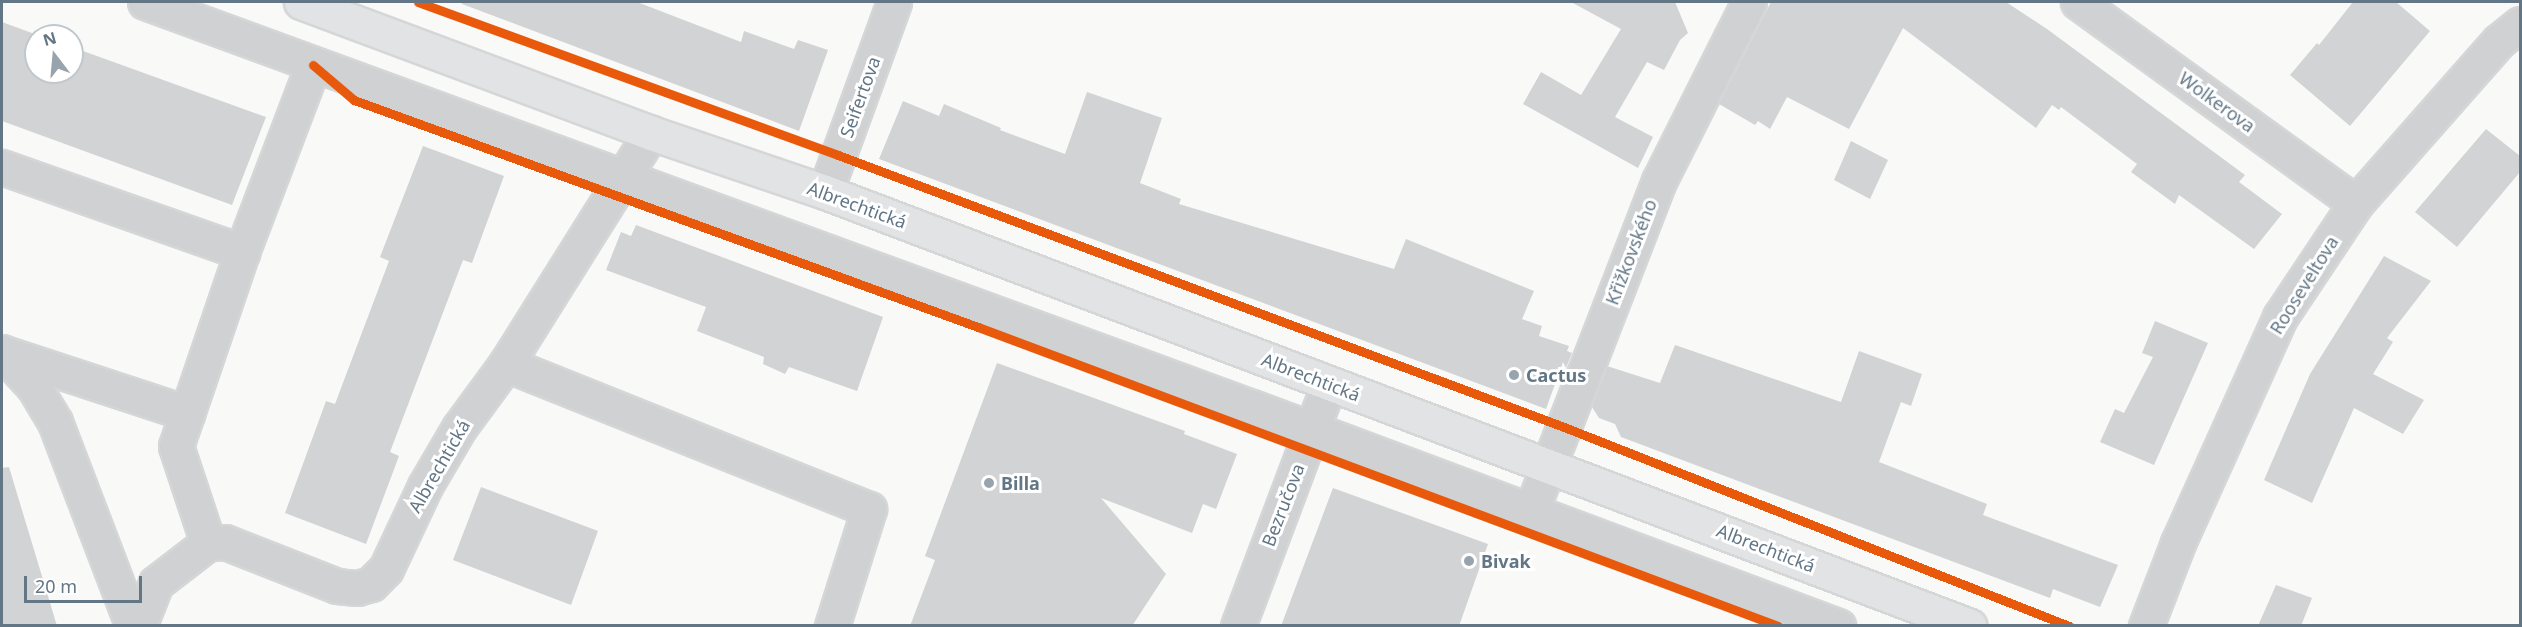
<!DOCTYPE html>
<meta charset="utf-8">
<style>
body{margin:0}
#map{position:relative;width:2522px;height:627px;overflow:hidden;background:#f9f9f8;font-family:"Noto Sans",sans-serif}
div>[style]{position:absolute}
.building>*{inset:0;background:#d1d3d4}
.roads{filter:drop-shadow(2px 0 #d5d6d7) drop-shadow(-2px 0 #d5d6d7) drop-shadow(0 2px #d5d6d7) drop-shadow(0 -2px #d5d6d7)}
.minor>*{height:33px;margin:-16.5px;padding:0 16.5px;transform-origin:16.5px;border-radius:16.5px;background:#cfd1d2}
.secondary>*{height:33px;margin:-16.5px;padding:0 16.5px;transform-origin:16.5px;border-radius:16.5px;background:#e2e3e4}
.cycleway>*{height:9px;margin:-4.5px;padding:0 4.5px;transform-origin:4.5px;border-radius:4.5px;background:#e8590c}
.dots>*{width:16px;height:16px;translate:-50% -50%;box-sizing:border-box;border:3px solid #fff;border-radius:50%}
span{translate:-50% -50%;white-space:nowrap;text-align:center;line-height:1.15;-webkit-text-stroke:6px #fff;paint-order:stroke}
.street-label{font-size:18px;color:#627685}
.poi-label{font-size:18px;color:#627685;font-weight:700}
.left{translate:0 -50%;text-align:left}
.frame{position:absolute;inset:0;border:3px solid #627685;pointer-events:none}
.north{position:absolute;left:24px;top:24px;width:60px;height:60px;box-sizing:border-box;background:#fff;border:2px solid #c0c8ce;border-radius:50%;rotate:344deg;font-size:16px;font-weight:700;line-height:24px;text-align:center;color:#627685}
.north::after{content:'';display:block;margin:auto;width:21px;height:27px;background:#97a4ad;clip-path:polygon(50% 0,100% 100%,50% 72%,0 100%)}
.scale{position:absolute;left:24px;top:576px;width:118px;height:27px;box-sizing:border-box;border:3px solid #627685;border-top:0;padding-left:8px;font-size:18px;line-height:21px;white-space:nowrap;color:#627685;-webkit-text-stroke:4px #fff;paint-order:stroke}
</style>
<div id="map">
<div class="building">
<div style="clip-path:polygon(462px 2px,637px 2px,741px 42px,744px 31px,794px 49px,798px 40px,828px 50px,799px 131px,462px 4px)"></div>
<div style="clip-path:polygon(1571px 2px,1675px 2px,1688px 33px,1680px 40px,1664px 70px,1647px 62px,1615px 117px,1653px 137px,1638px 168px,1523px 104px,1541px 72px,1581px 95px,1621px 29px)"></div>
<div style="clip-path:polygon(1771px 2px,2006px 2px,2047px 29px,2245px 175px,2239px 182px,2282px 214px,2254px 249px,2179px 195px,2175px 204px,2131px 172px,2137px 164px,2061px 107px,2059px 110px,2052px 105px,2036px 128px,1903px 28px,1849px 129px,1787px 97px,1770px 129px,1758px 121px,1755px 125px,1719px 104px)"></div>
<div style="clip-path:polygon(2353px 2px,2396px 2px,2430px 31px,2350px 126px,2290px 75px,2317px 43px,2319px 45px)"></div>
<div style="clip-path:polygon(2px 22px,40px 36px,36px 36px,36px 72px,72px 72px,72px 47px,266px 117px,232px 205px,2px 121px)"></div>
<div style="clip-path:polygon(1087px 92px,1162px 118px,1140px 183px,1181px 199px,1179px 204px,1394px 269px,1406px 239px,1534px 291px,1522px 319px,1542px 326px,1539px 336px,1569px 346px,1567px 351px,1572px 353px,1566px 368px,1563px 362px,1546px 409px,879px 159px,903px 101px,939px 116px,944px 104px,1001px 128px,1000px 130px,1065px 154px)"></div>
<div style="clip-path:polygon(2486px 129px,2520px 156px,2520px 172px,2457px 247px,2415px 212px)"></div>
<div style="clip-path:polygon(1851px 141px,1888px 160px,1870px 199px,1834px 180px)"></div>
<div style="clip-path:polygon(423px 146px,504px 176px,472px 263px,463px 260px,390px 452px,399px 456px,366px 544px,285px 513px,326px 401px,335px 404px,389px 261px,380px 257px)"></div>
<div style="clip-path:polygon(636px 225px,883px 317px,857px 391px,789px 367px,785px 374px,763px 364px,764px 357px,697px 331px,706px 307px,606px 270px,621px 232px,631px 236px)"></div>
<div style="clip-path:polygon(2384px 256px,2431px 281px,2387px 338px,2393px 342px,2373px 374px,2424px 400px,2403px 434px,2354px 408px,2312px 503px,2264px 480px,2310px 374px)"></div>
<div style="clip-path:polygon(2155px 321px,2208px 343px,2154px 465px,2100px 442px,2115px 409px,2124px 413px,2153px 357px,2142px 353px)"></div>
<div style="clip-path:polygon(1675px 345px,1841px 402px,1859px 351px,1922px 374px,1911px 406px,1901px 402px,1879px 462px,1987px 504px,1983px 515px,2118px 565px,2100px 607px,2053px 589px,2050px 598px,1621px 437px,1615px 424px,1599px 418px,1592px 407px,1607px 366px,1660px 383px)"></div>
<div style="clip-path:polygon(997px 363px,1185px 431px,1184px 434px,1237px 454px,1216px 509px,1203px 504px,1192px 533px,1101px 498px,1166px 574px,1132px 626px,910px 626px,935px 560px,925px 556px)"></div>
<div style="clip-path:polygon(9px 467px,57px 626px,2px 626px,2px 468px)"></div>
<div style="clip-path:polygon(481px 487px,598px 531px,571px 605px,453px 560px)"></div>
<div style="clip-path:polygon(1333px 488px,1488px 544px,1459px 626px,1281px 626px)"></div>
<div style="clip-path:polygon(2276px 585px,2312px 598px,2301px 626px,2258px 626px)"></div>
</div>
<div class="roads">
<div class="minor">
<div style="left:145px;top:2px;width:1179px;rotate:20.1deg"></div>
<div style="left:1252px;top:407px;width:626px;rotate:20.49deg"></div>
<div style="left:2078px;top:2px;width:343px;rotate:35.9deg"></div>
<div style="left:2px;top:167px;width:255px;rotate:19.5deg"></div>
<div style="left:825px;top:192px;width:202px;rotate:-70deg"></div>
<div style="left:2px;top:352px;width:47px;rotate:47.6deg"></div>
<div style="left:34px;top:387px;width:41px;rotate:59deg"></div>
<div style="left:55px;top:422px;width:218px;rotate:69.1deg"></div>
<div style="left:4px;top:353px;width:193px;rotate:18.2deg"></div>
<div style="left:506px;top:364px;width:391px;rotate:21.8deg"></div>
<div style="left:869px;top:509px;width:123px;rotate:107.5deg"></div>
<div style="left:1531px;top:511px;width:354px;rotate:-68.8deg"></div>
<div style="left:1659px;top:181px;width:200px;rotate:-63.3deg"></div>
<div style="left:208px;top:543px;width:102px;rotate:-108.3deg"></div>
<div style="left:176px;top:446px;width:205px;rotate:-71.2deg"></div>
<div style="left:242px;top:252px;width:200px;rotate:-69.2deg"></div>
<div style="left:139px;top:626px;width:46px;rotate:-68.4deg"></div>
<div style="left:156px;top:583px;width:66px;rotate:-37.6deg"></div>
<div style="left:208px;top:543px;width:17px;rotate:-3deg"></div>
<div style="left:225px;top:542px;width:120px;rotate:21.4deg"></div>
<div style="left:337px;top:586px;width:20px;rotate:6deg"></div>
<div style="left:357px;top:588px;width:15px;rotate:-16deg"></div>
<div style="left:371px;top:584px;width:21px;rotate:-45deg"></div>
<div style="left:386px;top:569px;width:92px;rotate:-64.8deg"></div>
<div style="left:425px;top:486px;width:67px;rotate:-59.6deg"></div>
<div style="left:459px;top:428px;width:79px;rotate:-53.7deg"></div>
<div style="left:506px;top:364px;width:273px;rotate:-57.9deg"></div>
<div style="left:1238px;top:626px;width:259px;rotate:-69.4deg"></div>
<div style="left:2146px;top:626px;width:89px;rotate:-68.9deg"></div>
<div style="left:2178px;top:543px;width:248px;rotate:-65.7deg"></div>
<div style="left:2280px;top:317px;width:137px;rotate:-56.3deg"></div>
<div style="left:2356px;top:203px;width:216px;rotate:-48.6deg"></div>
<div style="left:2499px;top:41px;width:27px;rotate:-39deg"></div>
</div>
<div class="secondary">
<div style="left:301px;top:2px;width:374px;rotate:20.5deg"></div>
<div style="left:651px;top:133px;width:184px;rotate:18.7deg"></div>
<div style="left:825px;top:192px;width:1224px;rotate:20.76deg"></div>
</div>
</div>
<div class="cycleway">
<div style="left:418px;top:2px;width:447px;rotate:20deg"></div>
<div style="left:838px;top:155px;width:775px;rotate:20.54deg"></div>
<div style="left:1564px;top:427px;width:543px;rotate:21.51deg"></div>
<div style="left:313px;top:65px;width:54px;rotate:40.5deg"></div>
<div style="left:354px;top:100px;width:664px;rotate:19.99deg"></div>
<div style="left:978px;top:327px;width:854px;rotate:20.49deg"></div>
</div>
<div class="dots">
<div style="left:1514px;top:375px;background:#97a4ad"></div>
<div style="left:989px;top:483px;background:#97a4ad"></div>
<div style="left:1469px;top:561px;background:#97a4ad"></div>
</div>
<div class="street-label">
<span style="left:860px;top:97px;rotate:-70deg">Seifertova</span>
<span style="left:2217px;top:102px;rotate:36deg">Wolkerova</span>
<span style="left:857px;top:205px;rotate:20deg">Albrechtická</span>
<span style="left:1631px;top:252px;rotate:-69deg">Křižkovského</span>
<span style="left:2304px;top:285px;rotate:-58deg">Rooseveltova</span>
<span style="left:1311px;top:377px;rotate:21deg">Albrechtická</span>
<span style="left:439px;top:466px;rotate:-60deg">Albrechtická</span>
<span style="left:1283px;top:505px;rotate:-69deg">Bezručova</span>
<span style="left:1766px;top:548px;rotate:21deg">Albrechtická</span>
</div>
<div class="poi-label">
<span class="left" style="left:1526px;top:375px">Cactus</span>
<span class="left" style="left:1001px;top:483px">Billa</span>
<span class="left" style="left:1481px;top:561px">Bivak</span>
</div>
<div class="frame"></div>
<div class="north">N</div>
<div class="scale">20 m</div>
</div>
